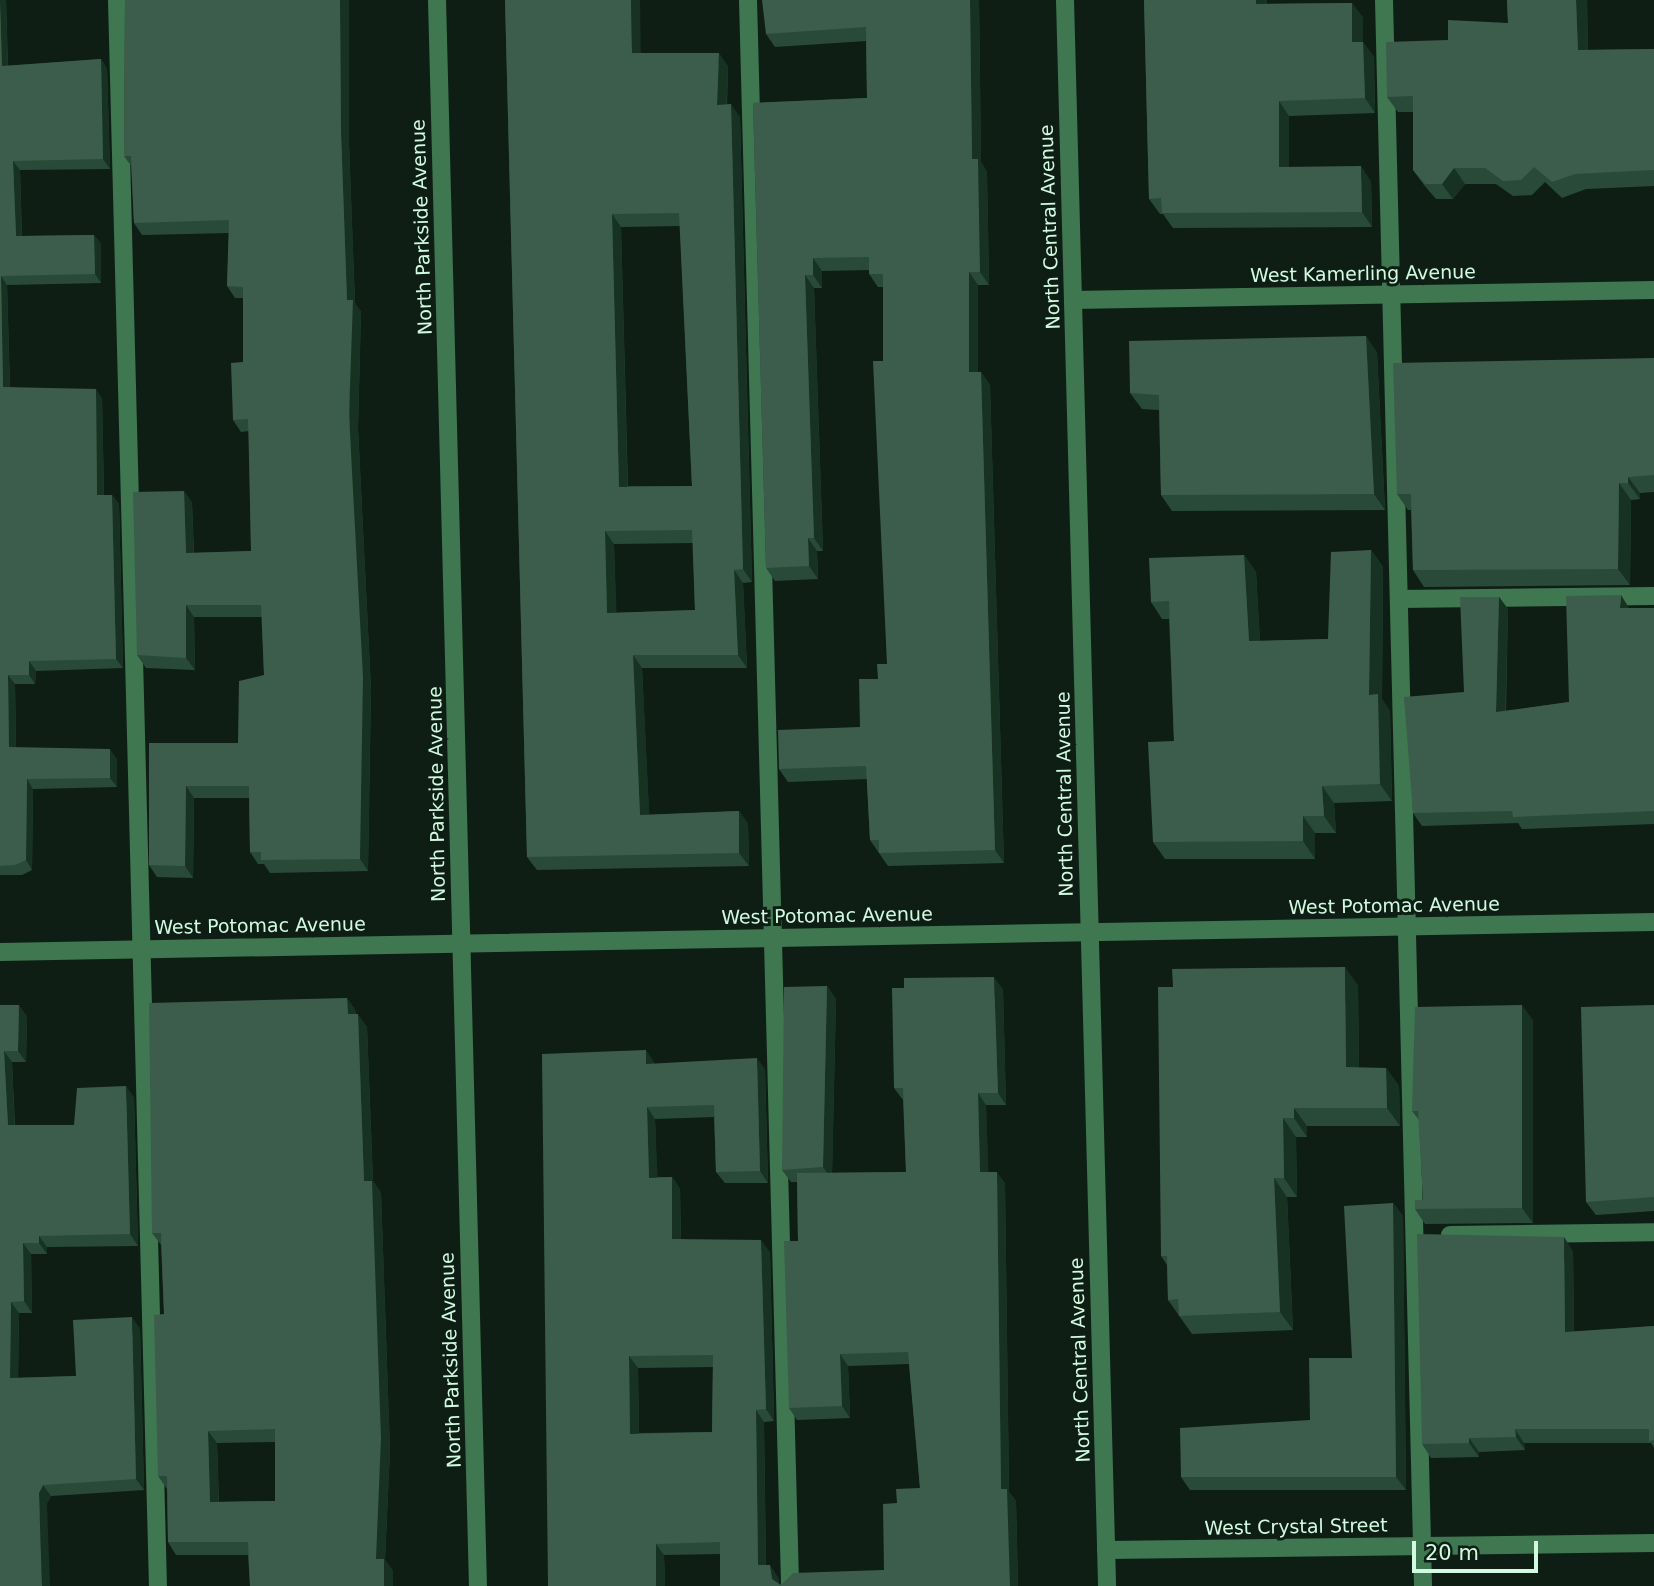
<!DOCTYPE html>
<style>
body{margin:0}
#map{position:relative;width:1654px;height:1586px;overflow:hidden;background:#0f1e15;font-family:"DejaVu Sans",sans-serif}
div>[style]{position:absolute}
.minor>*{height:18px;margin:-9px;padding:0 9px;transform-origin:9px;border-radius:9px;background:#3f7850}
.wall>*{inset:0;background:#2a4a39}
.shaded-wall>*{inset:0;background:#173123}
.building>*{inset:0;background:#3c5d4b}
span{translate:-50% -50%;white-space:nowrap;text-align:center;line-height:1.15;-webkit-text-stroke:6px #0f1e15;paint-order:stroke}
.street-label{font-size:19px;color:#d1fae0}
.scale{position:absolute;left:1412px;top:1541px;width:126px;height:32px;box-sizing:border-box;border:4px solid #d1fae0;border-top:0;padding-left:9px;font-size:21px;line-height:24px;white-space:nowrap;color:#d1fae0;-webkit-text-stroke:5px #0f1e15;paint-order:stroke}
</style>
<div id="map">
<div class="minor">
<div style="left:117px;top:0;width:1587px;rotate:88.52deg"></div>
<div style="left:437px;top:0;width:1587px;rotate:88.52deg"></div>
<div style="left:748px;top:0;width:1587px;rotate:88.48deg"></div>
<div style="left:1065px;top:0;width:1587px;rotate:88.48deg"></div>
<div style="left:1384px;top:0;width:1586px;rotate:88.59deg"></div>
<div style="left:1073px;top:300px;width:581px;rotate:-0.99deg"></div>
<div style="left:1399px;top:599px;width:255px;rotate:-0.7deg"></div>
<div style="left:0;top:952px;width:1654px;rotate:-1.04deg"></div>
<div style="left:1450px;top:1235px;width:204px;rotate:-0.8deg"></div>
<div style="left:1106px;top:1550px;width:548px;rotate:-0.73deg"></div>
</div>
<div class="wall">
<div style="clip-path:polygon(0 0,6px 0,8px 66px,101px 59px,107px 69px,110px 169px,20px 170px,22px 236px,94px 235px,101px 244px,101px 283px,7px 285px,10px 387px,102px 398px,104px 495px,112px 495px,119px 504px,123px 668px,36px 671px,35px 684px,15px 684px,16px 748px,117px 759px,117px 787px,33px 789px,32px 870px,22px 875px,0 875px)"></div>
<div style="clip-path:polygon(125px 0,349px 0,349px 144px,355px 303px,361px 312px,358px 428px,371px 689px,368px 871px,270px 873px,264px 864px,258px 864px,250px 852px,249px 798px,194px 798px,193px 878px,157px 877px,149px 865px,149px 743px,238px 743px,264px 675px,262px 617px,194px 617px,195px 670px,146px 668px,137px 655px,184px 491px,192px 503px,194px 553px,251px 551px,249px 431px,241px 432px,233px 420px,243px 362px,243px 298px,235px 298px,227px 286px,229px 233px,142px 235px,134px 223px,131px 166px,124px 156px)"></div>
<div style="clip-path:polygon(evenodd,505px 0,641px 53px,728px 66px,727px 105px,740px 117px,752px 582px,743px 583px,747px 668px,642px 668px,649px 815px,739px 811px,748px 824px,749px 866px,537px 870px,527px 857px,505px 0,680px 226px,692px 486px,628px 486px,621px 227px,680px 226px,505px 0,693px 543px,695px 610px,616px 613px,614px 544px,693px 543px)"></div>
<div style="clip-path:polygon(979px 0,981px 162px,987px 172px,989px 285px,978px 285px,978px 372px,981px 372px,990px 385px,1004px 863px,888px 866px,870px 840px,867px 779px,788px 782px,779px 769px,860px 727px,878px 679px,887px 664px,883px 287px,878px 287px,869px 274px,869px 270px,822px 271px,822px 288px,814px 288px,823px 551px,817px 551px,818px 579px,775px 581px,766px 568px,753px 103px,867px 98px,866px 41px,775px 47px,766px 34px)"></div>
<div style="clip-path:polygon(1144px 0,1267px 0,1267px 4px,1352px 3px,1363px 18px,1363px 42px,1374px 57px,1375px 113px,1289px 116px,1289px 167px,1371px 181px,1372px 227px,1173px 228px,1163px 214px,1160px 214px,1149px 199px)"></div>
<div style="clip-path:polygon(1507px 0,1587px 0,1588px 50px,1654px 49px,1654px 186px,1586px 189px,1562px 198px,1545px 182px,1532px 195px,1513px 196px,1496px 184px,1465px 184px,1453px 199px,1436px 199px,1424px 185px,1413px 170px,1413px 112px,1398px 112px,1387px 97px,1448px 40px,1508px 23px)"></div>
<div style="clip-path:polygon(1366px 336px,1377px 353px,1385px 510px,1172px 511px,1161px 495px,1159px 410px,1142px 409px,1130px 393px)"></div>
<div style="clip-path:polygon(1654px 358px,1654px 492px,1640px 493px,1640px 499px,1631px 500px,1630px 585px,1424px 587px,1413px 570px,1411px 510px,1408px 510px,1397px 494px)"></div>
<div style="clip-path:polygon(1371px 550px,1383px 567px,1382px 699px,1390px 711px,1392px 801px,1334px 803px,1336px 833px,1315px 833px,1315px 859px,1165px 859px,1153px 842px,1174px 741px,1169px 619px,1162px 619px,1151px 602px,1244px 555px,1256px 572px,1260px 641px,1328px 639px)"></div>
<div style="clip-path:polygon(1499px 597px,1508px 609px,1506px 711px,1569px 702px,1629px 608px,1654px 608px,1654px 824px,1522px 829px,1518px 823px,1422px 826px,1413px 813px,1464px 692px)"></div>
<div style="clip-path:polygon(1358px 985px,1359px 1068px,1386px 1068px,1399px 1086px,1400px 1126px,1307px 1126px,1307px 1137px,1296px 1137px,1297px 1197px,1287px 1197px,1293px 1330px,1192px 1334px,1168px 1300px,1167px 1265px,1161px 1256px)"></div>
<div style="clip-path:polygon(evenodd,827px 986px,836px 999px,832px 1173px,906px 1172px,903px 1100px,894px 1088px,1003px 989px,1006px 1105px,986px 1105px,988px 1172px,1005px 1183px,1009px 1492px,1016px 1501px,1018px 1586px,720px 1586px,720px 1554px,664px 1555px,665px 1586px,542px 1054px,654px 1062px,654px 1064px,765px 1069px,768px 1183px,725px 1183px,716px 1172px,714px 1117px,655px 1119px,657px 1177px,672px 1177px,680px 1189px,681px 1239px,770px 1252px,774px 1421px,764px 1422px,766px 1565px,778px 1577px,779px 1584px,781px 1585px,884px 1570px,897px 1503px,920px 1488px,909px 1364px,848px 1366px,850px 1418px,797px 1420px,789px 1408px,798px 1241px,797px 1182px,791px 1182px,782px 1170px,827px 986px,713px 1367px,712px 1432px,639px 1433px,638px 1368px,713px 1367px)"></div>
<div style="clip-path:polygon(evenodd,347px 998px,355px 1010px,356px 1014px,367px 1027px,373px 1181px,381px 1193px,390px 1450px,385px 1560px,393px 1571px,393px 1586px,250px 1586px,248px 1555px,176px 1555px,168px 1542px,167px 1489px,158px 1476px,164px 1314px,161px 1245px,152px 1233px,347px 998px,275px 1442px,275px 1501px,219px 1502px,217px 1443px,275px 1442px)"></div>
<div style="clip-path:polygon(4px 1005px,27px 1016px,26px 1062px,12px 1062px,15px 1125px,74px 1125px,134px 1097px,138px 1246px,47px 1247px,47px 1254px,31px 1254px,32px 1313px,19px 1313px,18px 1378px,76px 1376px,140px 1328px,144px 1490px,51px 1496px,0 1586px)"></div>
<div style="clip-path:polygon(1654px 1005px,1654px 1211px,1596px 1215px,1586px 1202px)"></div>
<div style="clip-path:polygon(1533px 1020px,1533px 1223px,1425px 1224px,1415px 1209px,1423px 1200px,1419px 1120px,1412px 1111px)"></div>
<div style="clip-path:polygon(1393px 1203px,1403px 1216px,1406px 1490px,1190px 1490px,1181px 1477px,1310px 1420px,1352px 1358px)"></div>
<div style="clip-path:polygon(1573px 1251px,1574px 1332px,1654px 1326px,1654px 1448px,1651px 1443px,1524px 1443px,1525px 1450px,1479px 1452px,1479px 1457px,1431px 1458px,1422px 1444px)"></div>
</div>
<div class="shaded-wall">
<div style="clip-path:polygon(0 0,6px 0,8px 75px,2px 66px)"></div>
<div style="clip-path:polygon(340px 0,349px 0,349px 144px,355px 303px,361px 312px,358px 428px,371px 689px,368px 871px,360px 859px,347px 300px,341px 132px)"></div>
<div style="clip-path:polygon(631px 0,640px 0,641px 66px,632px 53px)"></div>
<div style="clip-path:polygon(970px 0,979px 0,981px 162px,987px 172px,989px 285px,980px 272px,972px 159px)"></div>
<div style="clip-path:polygon(1256px 0,1267px 0,1267px 19px,1256px 4px)"></div>
<div style="clip-path:polygon(1576px 0,1587px 0,1588px 65px,1578px 50px)"></div>
<div style="clip-path:polygon(1352px 3px,1363px 18px,1363px 58px,1352px 42px)"></div>
<div style="clip-path:polygon(1363px 42px,1374px 57px,1375px 113px,1365px 98px)"></div>
<div style="clip-path:polygon(719px 53px,728px 66px,726px 118px,717px 105px)"></div>
<div style="clip-path:polygon(101px 59px,107px 69px,110px 169px,103px 159px)"></div>
<div style="clip-path:polygon(1279px 101px,1289px 116px,1289px 182px,1279px 167px)"></div>
<div style="clip-path:polygon(731px 104px,740px 117px,752px 582px,743px 569px)"></div>
<div style="clip-path:polygon(13px 161px,20px 170px,22px 246px,16px 236px)"></div>
<div style="clip-path:polygon(1361px 166px,1371px 181px,1372px 227px,1362px 212px)"></div>
<div style="clip-path:polygon(1454px 168px,1465px 184px,1453px 199px,1442px 184px)"></div>
<div style="clip-path:polygon(612px 214px,621px 227px,628px 500px,619px 487px)"></div>
<div style="clip-path:polygon(94px 235px,101px 244px,101px 283px,95px 274px)"></div>
<div style="clip-path:polygon(813px 258px,822px 271px,822px 288px,813px 275px)"></div>
<div style="clip-path:polygon(969px 272px,978px 285px,978px 385px,969px 372px)"></div>
<div style="clip-path:polygon(805px 275px,814px 288px,823px 551px,814px 538px)"></div>
<div style="clip-path:polygon(1px 276px,7px 285px,10px 396px,3px 387px)"></div>
<div style="clip-path:polygon(1366px 336px,1377px 353px,1385px 510px,1374px 494px)"></div>
<div style="clip-path:polygon(981px 372px,990px 385px,1004px 863px,995px 850px)"></div>
<div style="clip-path:polygon(96px 389px,102px 398px,104px 504px,97px 495px)"></div>
<div style="clip-path:polygon(1628px 477px,1640px 493px,1640px 499px,1628px 483px)"></div>
<div style="clip-path:polygon(1619px 483px,1631px 500px,1630px 585px,1618px 569px)"></div>
<div style="clip-path:polygon(184px 491px,192px 503px,194px 565px,186px 553px)"></div>
<div style="clip-path:polygon(112px 495px,119px 504px,123px 668px,116px 659px)"></div>
<div style="clip-path:polygon(605px 531px,614px 544px,617px 626px,607px 613px)"></div>
<div style="clip-path:polygon(808px 538px,817px 551px,818px 579px,809px 566px)"></div>
<div style="clip-path:polygon(1371px 550px,1383px 567px,1382px 699px,1390px 711px,1392px 801px,1380px 784px,1369px 695px)"></div>
<div style="clip-path:polygon(1244px 555px,1256px 572px,1261px 658px,1249px 641px)"></div>
<div style="clip-path:polygon(734px 570px,743px 583px,747px 668px,738px 655px)"></div>
<div style="clip-path:polygon(1621px 595px,1629px 608px,1620px 608px)"></div>
<div style="clip-path:polygon(1499px 597px,1508px 609px,1505px 724px,1496px 712px)"></div>
<div style="clip-path:polygon(186px 605px,194px 617px,195px 670px,186px 658px)"></div>
<div style="clip-path:polygon(633px 655px,642px 668px,650px 828px,640px 815px)"></div>
<div style="clip-path:polygon(29px 661px,36px 671px,35px 684px,29px 675px)"></div>
<div style="clip-path:polygon(8px 675px,15px 684px,16px 757px,9px 747px)"></div>
<div style="clip-path:polygon(110px 749px,117px 759px,117px 787px,110px 778px)"></div>
<div style="clip-path:polygon(27px 779px,33px 789px,32px 870px,26px 860px)"></div>
<div style="clip-path:polygon(186px 786px,194px 798px,193px 878px,185px 866px)"></div>
<div style="clip-path:polygon(1322px 786px,1334px 803px,1336px 833px,1324px 816px)"></div>
<div style="clip-path:polygon(739px 811px,748px 824px,749px 866px,739px 853px)"></div>
<div style="clip-path:polygon(1303px 816px,1315px 833px,1315px 859px,1303px 841px)"></div>
<div style="clip-path:polygon(1345px 967px,1358px 985px,1359px 1086px,1346px 1067px)"></div>
<div style="clip-path:polygon(994px 977px,1003px 989px,1006px 1105px,998px 1093px)"></div>
<div style="clip-path:polygon(827px 986px,836px 999px,832px 1180px,823px 1167px)"></div>
<div style="clip-path:polygon(347px 998px,355px 1010px,357px 1026px,348px 1014px)"></div>
<div style="clip-path:polygon(19px 1005px,27px 1016px,26px 1062px,18px 1051px)"></div>
<div style="clip-path:polygon(1522px 1005px,1533px 1020px,1533px 1223px,1522px 1208px)"></div>
<div style="clip-path:polygon(358px 1014px,367px 1027px,373px 1181px,381px 1193px,390px 1450px,385px 1560px,393px 1571px,393px 1586px,384px 1586px,376px 1559px,364px 1181px)"></div>
<div style="clip-path:polygon(646px 1050px,654px 1062px,654px 1076px,646px 1064px)"></div>
<div style="clip-path:polygon(4px 1051px,12px 1062px,15px 1137px,8px 1125px)"></div>
<div style="clip-path:polygon(757px 1058px,765px 1069px,768px 1183px,760px 1171px)"></div>
<div style="clip-path:polygon(1386px 1068px,1399px 1086px,1400px 1126px,1387px 1108px)"></div>
<div style="clip-path:polygon(126px 1086px,134px 1097px,138px 1246px,130px 1234px)"></div>
<div style="clip-path:polygon(978px 1093px,986px 1105px,989px 1184px,980px 1172px)"></div>
<div style="clip-path:polygon(647px 1107px,655px 1119px,658px 1189px,649px 1178px)"></div>
<div style="clip-path:polygon(1294px 1108px,1307px 1126px,1307px 1137px,1294px 1118px)"></div>
<div style="clip-path:polygon(1283px 1118px,1296px 1137px,1297px 1197px,1284px 1178px)"></div>
<div style="clip-path:polygon(997px 1172px,1005px 1183px,1009px 1492px,1016px 1501px,1018px 1586px,1010px 1586px,1001px 1489px)"></div>
<div style="clip-path:polygon(672px 1177px,680px 1189px,681px 1251px,672px 1239px)"></div>
<div style="clip-path:polygon(1274px 1178px,1287px 1197px,1293px 1330px,1280px 1312px)"></div>
<div style="clip-path:polygon(1393px 1203px,1403px 1216px,1406px 1490px,1396px 1477px)"></div>
<div style="clip-path:polygon(39px 1236px,47px 1247px,47px 1254px,39px 1243px)"></div>
<div style="clip-path:polygon(1564px 1237px,1573px 1251px,1574px 1346px,1565px 1332px)"></div>
<div style="clip-path:polygon(761px 1240px,770px 1252px,774px 1421px,766px 1409px)"></div>
<div style="clip-path:polygon(23px 1243px,31px 1254px,32px 1313px,24px 1301px)"></div>
<div style="clip-path:polygon(11px 1302px,19px 1313px,18px 1389px,10px 1378px)"></div>
<div style="clip-path:polygon(132px 1317px,140px 1328px,144px 1490px,136px 1479px)"></div>
<div style="clip-path:polygon(840px 1354px,848px 1366px,850px 1418px,842px 1406px)"></div>
<div style="clip-path:polygon(629px 1356px,638px 1368px,639px 1445px,630px 1434px)"></div>
<div style="clip-path:polygon(756px 1410px,764px 1422px,766px 1577px,758px 1565px)"></div>
<div style="clip-path:polygon(1515px 1429px,1524px 1443px,1525px 1450px,1516px 1437px)"></div>
<div style="clip-path:polygon(208px 1431px,217px 1443px,219px 1515px,210px 1502px)"></div>
<div style="clip-path:polygon(1469px 1438px,1479px 1452px,1479px 1457px,1469px 1443px)"></div>
<div style="clip-path:polygon(43px 1485px,51px 1496px,47px 1504px,50px 1586px,42px 1586px,39px 1493px)"></div>
<div style="clip-path:polygon(656px 1544px,664px 1555px,665px 1586px,656px 1586px)"></div>
<div style="clip-path:polygon(770px 1565px,778px 1577px,779px 1586px,772px 1579px)"></div>
</div>
<div class="building">
<div style="clip-path:polygon(125px 0,340px 0,341px 132px,347px 300px,353px 300px,349px 415px,363px 677px,360px 859px,261px 860px,261px 852px,250px 852px,249px 786px,186px 786px,185px 866px,149px 865px,149px 743px,238px 743px,239px 681px,264px 675px,261px 605px,186px 605px,186px 658px,137px 655px,133px 492px,184px 491px,186px 553px,251px 551px,249px 459px,248px 419px,233px 420px,231px 363px,243px 362px,243px 287px,227px 286px,229px 220px,134px 223px,131px 156px,124px 156px)"></div>
<div style="clip-path:polygon(evenodd,505px 0,631px 0,632px 53px,719px 53px,717px 105px,731px 104px,743px 569px,734px 570px,738px 655px,633px 655px,640px 815px,739px 811px,739px 853px,527px 857px,505px 0,679px 213px,692px 486px,619px 487px,612px 214px,679px 213px,505px 0,692px 530px,695px 610px,607px 613px,605px 531px,692px 530px)"></div>
<div style="clip-path:polygon(762px 0,970px 0,972px 159px,978px 159px,980px 272px,969px 272px,969px 372px,981px 372px,995px 850px,879px 853px,879px 840px,870px 840px,866px 766px,779px 769px,778px 730px,860px 727px,859px 679px,878px 679px,877px 664px,887px 664px,873px 361px,883px 361px,883px 274px,869px 274px,869px 257px,813px 258px,813px 275px,805px 275px,814px 538px,808px 538px,809px 566px,766px 568px,753px 103px,867px 98px,866px 27px,766px 34px)"></div>
<div style="clip-path:polygon(1144px 0,1256px 0,1256px 4px,1352px 3px,1352px 42px,1363px 42px,1365px 98px,1279px 101px,1279px 167px,1361px 166px,1362px 212px,1162px 213px,1161px 198px,1149px 199px)"></div>
<div style="clip-path:polygon(1507px 0,1576px 0,1578px 50px,1654px 49px,1654px 170px,1575px 174px,1552px 182px,1534px 167px,1521px 180px,1503px 181px,1485px 168px,1454px 168px,1442px 184px,1425px 184px,1413px 170px,1413px 96px,1387px 97px,1386px 42px,1448px 40px,1448px 20px,1508px 23px)"></div>
<div style="clip-path:polygon(0 3px,2px 66px,101px 59px,103px 159px,13px 161px,16px 236px,94px 235px,95px 274px,1px 276px,3px 387px,96px 389px,97px 495px,112px 495px,116px 659px,29px 661px,29px 675px,8px 675px,9px 747px,110px 749px,110px 778px,27px 779px,26px 860px,15px 865px,0 866px)"></div>
<div style="clip-path:polygon(1366px 336px,1374px 494px,1161px 495px,1159px 395px,1130px 393px,1129px 341px)"></div>
<div style="clip-path:polygon(1654px 358px,1654px 475px,1628px 477px,1628px 483px,1619px 483px,1618px 569px,1413px 570px,1411px 494px,1397px 494px,1393px 363px)"></div>
<div style="clip-path:polygon(1371px 550px,1369px 695px,1378px 694px,1380px 784px,1322px 786px,1324px 816px,1303px 816px,1303px 841px,1153px 842px,1148px 742px,1174px 741px,1169px 601px,1151px 602px,1149px 558px,1244px 555px,1249px 641px,1328px 639px,1331px 552px)"></div>
<div style="clip-path:polygon(1621px 595px,1620px 608px,1654px 608px,1654px 811px,1513px 817px,1512px 811px,1413px 813px,1404px 697px,1464px 692px,1460px 597px,1499px 597px,1496px 712px,1569px 702px,1566px 596px)"></div>
<div style="clip-path:polygon(1345px 967px,1346px 1067px,1386px 1068px,1387px 1108px,1294px 1108px,1294px 1118px,1283px 1118px,1284px 1178px,1274px 1178px,1280px 1312px,1179px 1316px,1178px 1299px,1168px 1300px,1167px 1256px,1161px 1256px,1158px 987px,1173px 987px,1172px 969px)"></div>
<div style="clip-path:polygon(evenodd,994px 977px,998px 1093px,978px 1093px,980px 1172px,997px 1172px,1001px 1489px,1007px 1489px,1010px 1586px,720px 1586px,720px 1542px,656px 1544px,656px 1586px,548px 1586px,542px 1054px,646px 1050px,646px 1064px,757px 1058px,760px 1171px,716px 1172px,714px 1105px,647px 1107px,649px 1178px,672px 1177px,672px 1239px,761px 1240px,766px 1409px,756px 1410px,758px 1565px,770px 1565px,772px 1579px,781px 1585px,793px 1573px,884px 1570px,883px 1504px,897px 1503px,896px 1489px,920px 1488px,908px 1352px,840px 1354px,842px 1406px,789px 1408px,784px 1241px,798px 1241px,797px 1173px,906px 1172px,903px 1088px,894px 1088px,892px 988px,904px 988px,904px 978px,994px 977px,713px 1355px,712px 1432px,630px 1434px,629px 1356px,713px 1355px)"></div>
<div style="clip-path:polygon(827px 986px,823px 1167px,782px 1170px,784px 987px)"></div>
<div style="clip-path:polygon(evenodd,347px 998px,348px 1014px,358px 1014px,364px 1181px,372px 1181px,381px 1438px,376px 1559px,384px 1559px,384px 1586px,250px 1586px,248px 1542px,168px 1542px,167px 1476px,158px 1476px,154px 1315px,164px 1314px,161px 1233px,152px 1233px,149px 1003px,347px 998px,275px 1429px,275px 1501px,210px 1502px,208px 1431px,275px 1429px)"></div>
<div style="clip-path:polygon(0 1005px,19px 1005px,18px 1051px,4px 1051px,8px 1125px,74px 1125px,77px 1088px,126px 1086px,130px 1234px,39px 1236px,39px 1243px,23px 1243px,24px 1301px,11px 1302px,10px 1378px,76px 1376px,73px 1320px,132px 1317px,136px 1479px,43px 1485px,39px 1493px,42px 1586px,0 1586px)"></div>
<div style="clip-path:polygon(1522px 1005px,1522px 1208px,1415px 1209px,1415px 1200px,1423px 1200px,1418px 1111px,1412px 1111px,1415px 1007px)"></div>
<div style="clip-path:polygon(1654px 1005px,1654px 1197px,1586px 1202px,1581px 1007px)"></div>
<div style="clip-path:polygon(1393px 1203px,1396px 1477px,1181px 1477px,1180px 1428px,1310px 1420px,1309px 1358px,1352px 1358px,1344px 1206px)"></div>
<div style="clip-path:polygon(1417px 1234px,1564px 1237px,1565px 1332px,1654px 1326px,1654px 1440px,1649px 1441px,1649px 1429px,1515px 1429px,1516px 1437px,1469px 1438px,1469px 1443px,1422px 1444px)"></div>
</div>
<div class="street-label">
<span style="left:422px;top:227px;rotate:-92deg">North Parkside Avenue</span>
<span style="left:1050px;top:227px;rotate:-92deg">North Central Avenue</span>
<span style="left:1363px;top:274px;rotate:-1deg">West Kamerling Avenue</span>
<span style="left:437px;top:794px;rotate:-91deg">North Parkside Avenue</span>
<span style="left:1065px;top:794px;rotate:-91deg">North Central Avenue</span>
<span style="left:1394px;top:906px;rotate:-1deg">West Potomac Avenue</span>
<span style="left:827px;top:916px;rotate:-1deg">West Potomac Avenue</span>
<span style="left:260px;top:926px;rotate:-1deg">West Potomac Avenue</span>
<span style="left:451px;top:1360px;rotate:-92deg">North Parkside Avenue</span>
<span style="left:1080px;top:1360px;rotate:-92deg">North Central Avenue</span>
<span style="left:1296px;top:1527px;rotate:-1deg">West Crystal Street</span>
</div>
<div class="scale">20 m</div>
</div>
